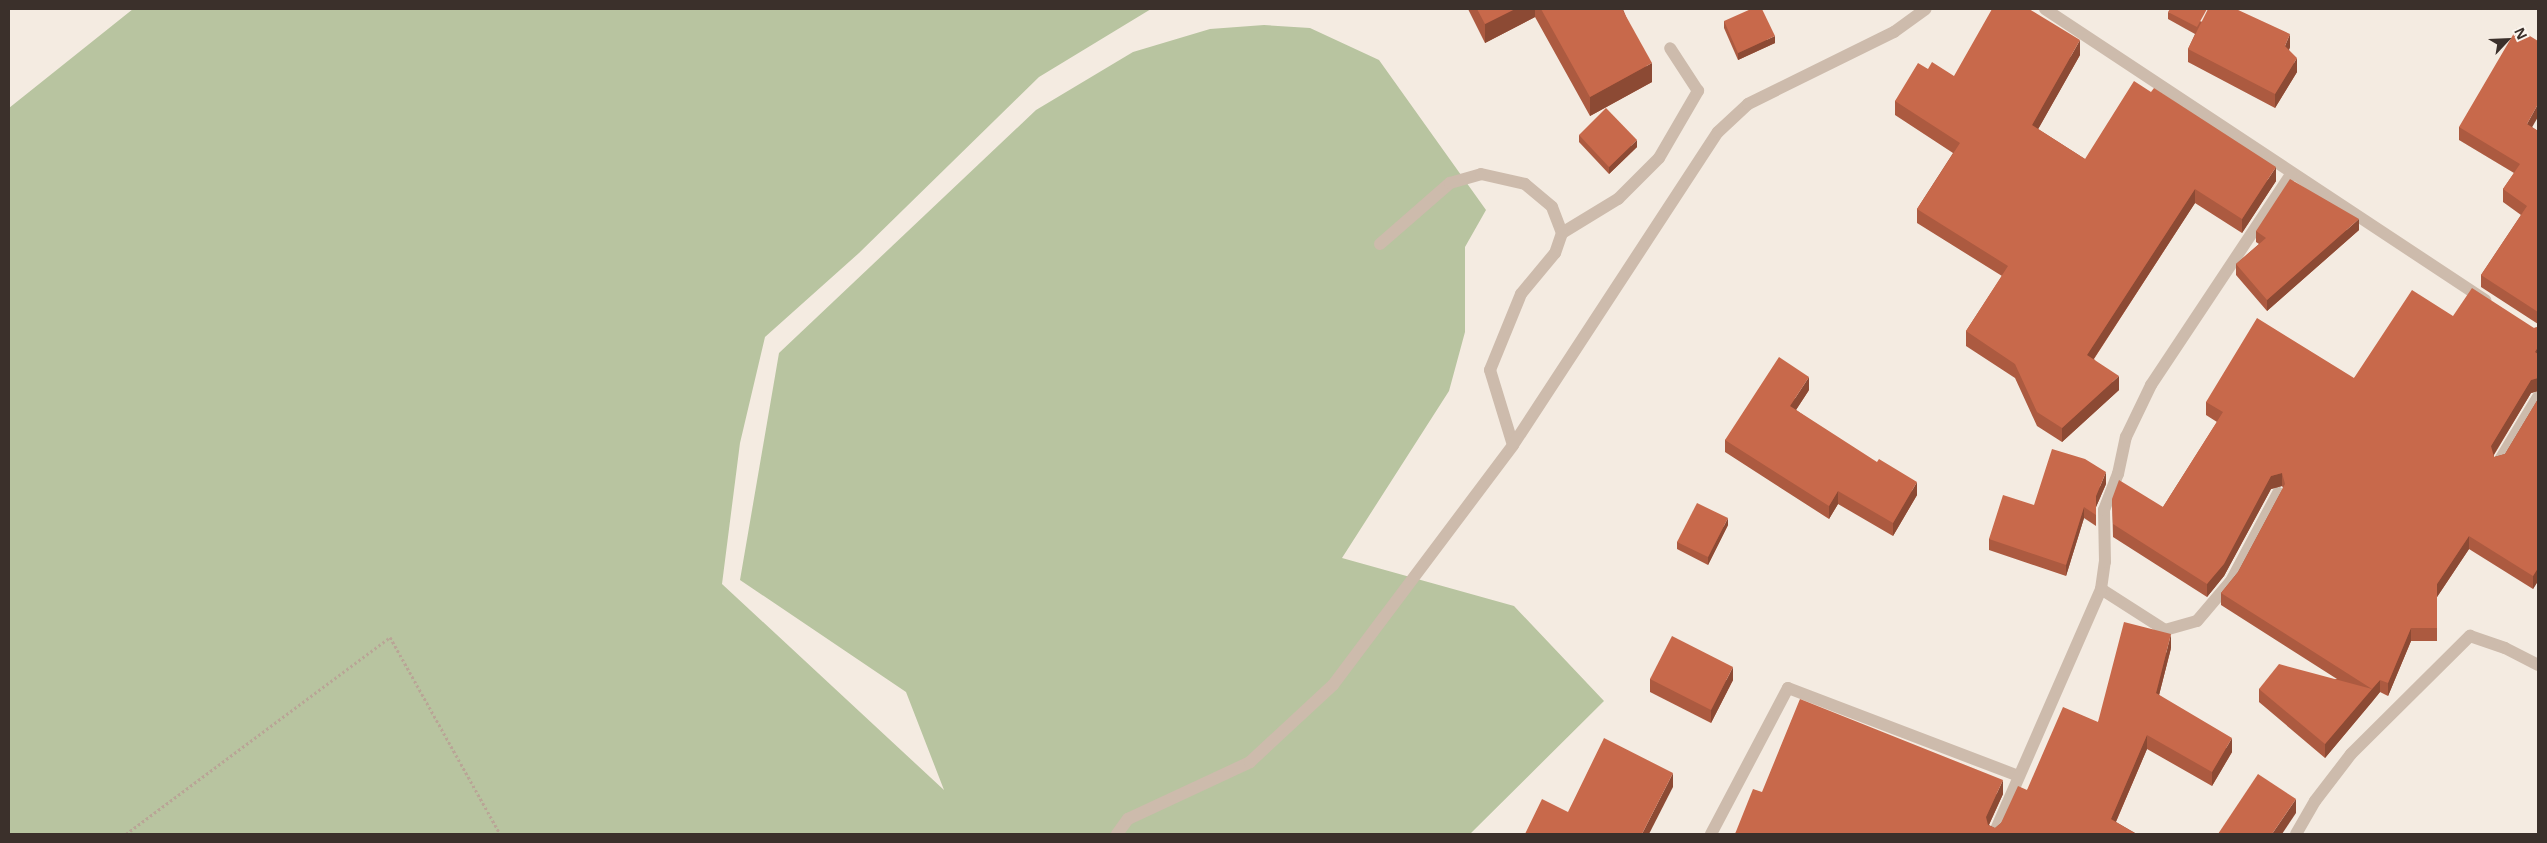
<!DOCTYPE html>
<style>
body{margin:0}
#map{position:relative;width:2547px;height:843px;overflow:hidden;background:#f4ebe1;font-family:"Noto Sans",sans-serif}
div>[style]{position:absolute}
.green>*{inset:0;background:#b8c4a0}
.path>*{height:3px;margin-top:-1.5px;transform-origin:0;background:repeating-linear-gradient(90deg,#b9a596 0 2.5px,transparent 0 5px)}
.lane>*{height:12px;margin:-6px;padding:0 6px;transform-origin:6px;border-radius:6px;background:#cdbbac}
.street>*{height:12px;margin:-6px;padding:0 6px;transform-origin:6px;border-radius:6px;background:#cdbbac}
.wall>*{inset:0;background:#ac5a40}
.shaded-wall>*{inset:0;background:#8c4a34}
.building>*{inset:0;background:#c8694b}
span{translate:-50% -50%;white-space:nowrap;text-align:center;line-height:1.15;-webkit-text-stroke:4.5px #fbf5ee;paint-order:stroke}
.frame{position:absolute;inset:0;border:10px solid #3b302b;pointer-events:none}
.north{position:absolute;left:2482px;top:15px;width:50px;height:50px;-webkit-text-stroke:4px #fbf5ee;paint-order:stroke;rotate:65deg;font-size:14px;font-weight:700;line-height:20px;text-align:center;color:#3b302b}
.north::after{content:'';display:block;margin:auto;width:18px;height:22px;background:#3b302b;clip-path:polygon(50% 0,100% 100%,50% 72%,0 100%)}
</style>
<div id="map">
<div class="green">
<div style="clip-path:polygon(133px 9px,1151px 9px,1039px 77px,859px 253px,765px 337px,740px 443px,722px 584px,944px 790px,906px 692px,740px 580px,779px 353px,1036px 110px,1133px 52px,1210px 29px,1264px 25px,1310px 28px,1379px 60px,1486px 210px,1465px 247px,1465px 332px,1449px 391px,1342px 558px,1514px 606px,1604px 701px,1470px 834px,9px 834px,9px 108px)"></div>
</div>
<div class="path">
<div style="left:126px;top:834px;width:329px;rotate:-36.7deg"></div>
<div style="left:390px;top:637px;width:226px;rotate:60.8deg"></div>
</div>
<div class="lane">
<div style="left:1562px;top:233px;width:66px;rotate:-31.3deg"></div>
<div style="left:1618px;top:199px;width:58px;rotate:-45deg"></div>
<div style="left:1659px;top:158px;width:78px;rotate:-59.8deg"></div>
<div style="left:1698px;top:91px;width:51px;rotate:-123.1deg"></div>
<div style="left:1380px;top:244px;width:93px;rotate:-41.1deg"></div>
<div style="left:1450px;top:183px;width:32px;rotate:-16deg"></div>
<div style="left:1481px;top:174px;width:45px;rotate:12.8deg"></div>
<div style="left:1525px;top:184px;width:35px;rotate:40deg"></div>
<div style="left:1552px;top:207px;width:28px;rotate:69deg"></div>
<div style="left:1562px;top:233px;width:21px;rotate:109deg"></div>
<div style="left:1555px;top:253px;width:53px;rotate:129.7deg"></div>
<div style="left:1521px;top:294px;width:82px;rotate:112.2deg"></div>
<div style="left:1490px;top:370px;width:78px;rotate:73deg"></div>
</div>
<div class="street">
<div style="left:2045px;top:9px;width:528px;rotate:33.48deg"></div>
<div style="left:2498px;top:463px;width:77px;rotate:-58.8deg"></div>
<div style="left:2101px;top:589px;width:76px;rotate:32.6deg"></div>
<div style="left:2165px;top:630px;width:33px;rotate:-16deg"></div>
<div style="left:2197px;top:621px;width:52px;rotate:-49.6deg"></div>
<div style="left:2231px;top:581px;width:100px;rotate:-61.9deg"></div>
<div style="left:1117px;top:834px;width:19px;rotate:-54deg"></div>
<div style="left:1128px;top:819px;width:135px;rotate:-25deg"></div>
<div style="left:1250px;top:762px;width:113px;rotate:-42.9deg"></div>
<div style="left:1333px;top:685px;width:300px;rotate:-53.1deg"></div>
<div style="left:1513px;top:445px;width:374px;rotate:-56.8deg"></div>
<div style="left:1718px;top:132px;width:41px;rotate:-43deg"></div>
<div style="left:1748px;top:104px;width:163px;rotate:-26.3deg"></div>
<div style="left:1894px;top:32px;width:39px;rotate:-36deg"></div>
<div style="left:1711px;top:834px;width:165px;rotate:-62.2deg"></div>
<div style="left:1788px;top:688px;width:246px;rotate:20.9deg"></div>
<div style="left:1994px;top:834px;width:267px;rotate:-66.4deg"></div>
<div style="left:2101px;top:589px;width:27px;rotate:-82deg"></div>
<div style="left:2105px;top:562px;width:52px;rotate:-91.1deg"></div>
<div style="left:2104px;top:510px;width:39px;rotate:-69deg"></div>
<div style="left:2118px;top:474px;width:38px;rotate:-78deg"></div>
<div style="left:2126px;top:437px;width:58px;rotate:-64.3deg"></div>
<div style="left:2151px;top:385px;width:253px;rotate:-56.4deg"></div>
<div style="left:2296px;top:834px;width:38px;rotate:-60deg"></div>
<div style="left:2315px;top:801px;width:59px;rotate:-52.5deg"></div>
<div style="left:2351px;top:754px;width:168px;rotate:-44.8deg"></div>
<div style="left:2470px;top:636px;width:37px;rotate:19deg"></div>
<div style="left:2505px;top:648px;width:37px;rotate:27deg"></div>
</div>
<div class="wall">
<div style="clip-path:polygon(1468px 9px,1623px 9px,1652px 82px,1590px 116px,1535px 17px,1485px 43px)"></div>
<div style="clip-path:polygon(2168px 12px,2290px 47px,2289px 50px,2297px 72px,2275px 108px,2188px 62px,2188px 49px,2195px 34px,2168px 19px)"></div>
<div style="clip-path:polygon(1724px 21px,1775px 43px,1738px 60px,1724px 28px)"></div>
<div style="clip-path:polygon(2080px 55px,2038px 129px,2085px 159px,2276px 181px,2242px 233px,2195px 203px,2094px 359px,2119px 390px,2062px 442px,2037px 426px,2015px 378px,1966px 346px,1966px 331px,2002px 276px,1917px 223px,1917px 209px,1953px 153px,1895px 115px,1895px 101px,1954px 76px)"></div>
<div style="clip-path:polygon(2459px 127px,2532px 127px,2538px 131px,2538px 324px,2481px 287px,2481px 275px,2521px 215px,2503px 202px,2503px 189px,2514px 173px,2459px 140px)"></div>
<div style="clip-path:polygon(1579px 135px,1637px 147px,1609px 174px,1579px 142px)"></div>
<div style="clip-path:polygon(2359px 230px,2267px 311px,2236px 275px,2236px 264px,2259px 244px,2256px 242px,2256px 231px)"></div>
<div style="clip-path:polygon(2453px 316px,2534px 328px,2538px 327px,2538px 391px,2531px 393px,2494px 455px,2494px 457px,2505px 454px,2538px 399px,2538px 581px,2533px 589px,2469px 549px,2437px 597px,2437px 641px,2411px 641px,2388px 696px,2380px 692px,2325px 758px,2259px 702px,2259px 689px,2337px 679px,2221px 605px,2221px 593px,2238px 572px,2283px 488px,2282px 486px,2271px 489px,2224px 576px,2207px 597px,2113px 537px,2112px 499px,2163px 507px,2217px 422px,2206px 415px,2206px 402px,2354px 378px)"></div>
<div style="clip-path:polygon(1809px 390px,1796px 410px,1917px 495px,1893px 536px,1838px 504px,1829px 519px,1725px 452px,1725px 440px)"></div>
<div style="clip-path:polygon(2106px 484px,2096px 507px,2096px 526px,2084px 518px,2066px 576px,1989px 550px,1989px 539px)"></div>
<div style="clip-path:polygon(1728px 525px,1708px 565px,1677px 549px,1677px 542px)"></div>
<div style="clip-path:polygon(2171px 648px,2159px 695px,2232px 752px,2212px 786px,2147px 749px,2116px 822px,2137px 834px,1735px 834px,1762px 792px,2003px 794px,1989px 825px,1995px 828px,2001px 823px,2027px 790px,2098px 722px)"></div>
<div style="clip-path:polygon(1650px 679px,1733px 680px,1711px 723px,1650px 692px)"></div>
</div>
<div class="shaded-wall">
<div style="clip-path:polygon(1515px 9px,1535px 9px,1535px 17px,1485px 43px,1485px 24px)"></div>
<div style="clip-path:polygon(2290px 34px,2290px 47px,2285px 59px,2285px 46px)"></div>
<div style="clip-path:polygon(1775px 36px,1775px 43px,1738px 60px,1738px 53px)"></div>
<div style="clip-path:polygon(2080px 40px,2080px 55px,2032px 140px,2032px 125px)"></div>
<div style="clip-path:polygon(2297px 58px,2297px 72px,2275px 108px,2275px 94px)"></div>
<div style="clip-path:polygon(1652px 63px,1652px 82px,1590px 116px,1590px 97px)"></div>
<div style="clip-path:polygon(2538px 104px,2538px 117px,2527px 136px,2527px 124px)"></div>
<div style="clip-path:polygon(1637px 140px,1637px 147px,1609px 174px,1609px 167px)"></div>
<div style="clip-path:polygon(2276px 167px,2276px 181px,2242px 233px,2242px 219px)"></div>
<div style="clip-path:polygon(2195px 189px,2195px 203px,2087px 369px,2087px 355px)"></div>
<div style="clip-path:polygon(2359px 219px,2359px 230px,2267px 311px,2267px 300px)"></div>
<div style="clip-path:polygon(2538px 347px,2538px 360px,2535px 352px)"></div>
<div style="clip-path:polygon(2119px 376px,2119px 390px,2062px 442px,2062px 428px)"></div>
<div style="clip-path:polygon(1809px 377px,1809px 390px,1790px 419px,1790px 406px)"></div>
<div style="clip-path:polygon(2538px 378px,2538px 391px,2531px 393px,2491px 459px,2491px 446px,2531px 380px)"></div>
<div style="clip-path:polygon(2106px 472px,2106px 484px,2096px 507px,2096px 496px)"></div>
<div style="clip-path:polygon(2282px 473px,2282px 486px,2271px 489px,2224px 576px,2207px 597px,2207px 584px,2271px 476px)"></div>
<div style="clip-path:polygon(1917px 482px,1917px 495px,1893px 536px,1893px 523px)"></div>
<div style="clip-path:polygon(1838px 491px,1838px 504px,1829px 519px,1829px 506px)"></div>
<div style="clip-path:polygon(2084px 507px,2084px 518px,2066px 576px,2066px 565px)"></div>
<div style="clip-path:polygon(1728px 518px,1728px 525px,1708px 565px,1708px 557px)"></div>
<div style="clip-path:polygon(2469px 536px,2469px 549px,2437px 597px,2437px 584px)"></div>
<div style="clip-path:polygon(2538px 568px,2538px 581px,2533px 589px,2533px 576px)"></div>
<div style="clip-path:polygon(2411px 628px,2411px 641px,2388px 696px,2388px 683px)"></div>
<div style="clip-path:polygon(2171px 634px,2171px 648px,2156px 707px,2156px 693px)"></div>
<div style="clip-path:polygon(1733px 667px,1733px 680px,1711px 723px,1711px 710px)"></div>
<div style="clip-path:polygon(2380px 680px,2380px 692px,2372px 702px,2372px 689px)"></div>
<div style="clip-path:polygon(2372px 689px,2372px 702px,2325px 758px,2325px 744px)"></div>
<div style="clip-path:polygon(2147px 735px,2147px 749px,2111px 833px,2111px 819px)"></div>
<div style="clip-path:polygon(2232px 738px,2232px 752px,2212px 786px,2212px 772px)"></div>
<div style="clip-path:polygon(1673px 773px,1673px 787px,1649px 834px,1642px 834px)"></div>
<div style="clip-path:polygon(2003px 780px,2003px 794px,1986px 831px,1986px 817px)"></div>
<div style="clip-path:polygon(2296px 799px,2296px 813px,2282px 834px,2272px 834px)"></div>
</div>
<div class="building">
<div style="clip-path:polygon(1477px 9px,1515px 9px,1485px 24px)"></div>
<div style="clip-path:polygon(1541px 9px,1622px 9px,1652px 63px,1590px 97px)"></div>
<div style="clip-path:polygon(1751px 9px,1762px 9px,1775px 36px,1738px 53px,1724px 21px)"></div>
<div style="clip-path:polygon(1992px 9px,2029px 9px,2080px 40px,2032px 125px,2085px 159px,2134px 81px,2151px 92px,2154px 88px,2276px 167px,2242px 219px,2195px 189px,2087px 355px,2119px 376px,2062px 428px,2037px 412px,2015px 364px,1966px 331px,2008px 266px,1917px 209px,1960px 143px,1895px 101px,1918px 63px,1928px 69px,1932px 62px,1954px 76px)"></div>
<div style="clip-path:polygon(2170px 9px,2207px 9px,2197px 27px,2168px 12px)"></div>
<div style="clip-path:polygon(2208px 9px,2236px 9px,2290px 34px,2285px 46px,2297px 58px,2275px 94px,2188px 49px)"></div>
<div style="clip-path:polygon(2517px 28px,2538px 41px,2538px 104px,2527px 124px,2538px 131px,2538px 312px,2481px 275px,2527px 206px,2503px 189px,2520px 164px,2459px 127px)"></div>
<div style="clip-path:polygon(1606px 108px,1637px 140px,1609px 167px,1579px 135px)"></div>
<div style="clip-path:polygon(2290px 179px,2359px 219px,2267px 300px,2236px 264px,2266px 238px,2256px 231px)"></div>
<div style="clip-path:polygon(2472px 288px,2534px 328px,2538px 327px,2538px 347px,2535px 352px,2538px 354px,2538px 378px,2531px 380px,2491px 446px,2494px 457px,2505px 454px,2538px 399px,2538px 568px,2533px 576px,2469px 536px,2437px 584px,2437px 628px,2411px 628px,2388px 683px,2380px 680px,2372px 689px,2221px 593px,2238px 572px,2285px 484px,2282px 473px,2271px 476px,2224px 564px,2207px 584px,2113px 524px,2112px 499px,2119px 480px,2163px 507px,2223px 412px,2206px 402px,2257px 318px,2354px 378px,2412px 290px,2453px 316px)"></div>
<div style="clip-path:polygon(1779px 357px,1809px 377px,1790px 406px,1877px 462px,1879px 459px,1917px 482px,1893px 523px,1838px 491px,1829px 506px,1725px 440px)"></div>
<div style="clip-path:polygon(2052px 449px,2085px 459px,2106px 472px,2096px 496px,2096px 515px,2084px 507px,2066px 565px,1989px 539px,2003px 495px,2034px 505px)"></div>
<div style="clip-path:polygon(1697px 503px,1728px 518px,1708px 557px,1677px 542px)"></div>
<div style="clip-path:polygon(2124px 622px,2171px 634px,2156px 693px,2232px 738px,2212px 772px,2147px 735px,2111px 819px,2136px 834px,1735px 834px,1753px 789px,1762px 792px,1800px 699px,2003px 780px,1986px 817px,1988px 825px,1995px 828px,2001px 823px,2018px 786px,2027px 790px,2063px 707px,2098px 722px)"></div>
<div style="clip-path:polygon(1672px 636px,1733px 667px,1711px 710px,1650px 679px)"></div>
<div style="clip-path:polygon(2279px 664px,2372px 689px,2325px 744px,2259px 689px)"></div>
<div style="clip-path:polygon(1604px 738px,1673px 773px,1642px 834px,1525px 834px,1542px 799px,1568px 812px)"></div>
<div style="clip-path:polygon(2258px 774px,2296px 799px,2272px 834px,2218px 834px)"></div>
</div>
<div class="frame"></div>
<div class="north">N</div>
</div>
